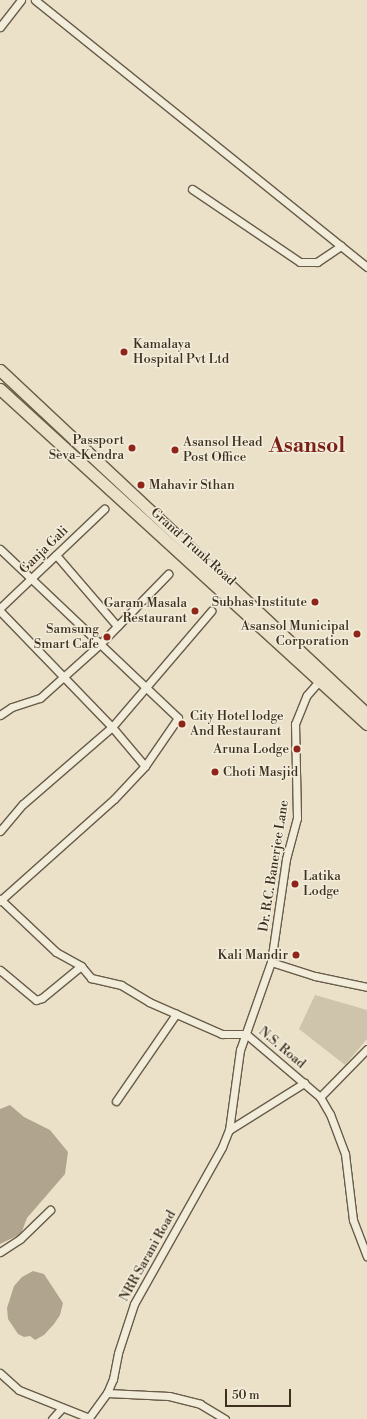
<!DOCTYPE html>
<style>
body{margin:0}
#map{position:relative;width:367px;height:1419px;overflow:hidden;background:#ebe1c8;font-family:"Libre Bodoni",serif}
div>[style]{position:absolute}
.green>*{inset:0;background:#cec3ab}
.water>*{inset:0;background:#b0a48e}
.roads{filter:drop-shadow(1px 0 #695c48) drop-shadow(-1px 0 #695c48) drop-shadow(0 1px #695c48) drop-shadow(0 -1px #695c48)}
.street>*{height:7px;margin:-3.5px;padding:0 3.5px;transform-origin:3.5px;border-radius:3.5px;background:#f2ecdb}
.primary>*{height:11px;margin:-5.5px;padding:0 5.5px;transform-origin:5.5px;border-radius:5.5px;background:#ebe1c8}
.dots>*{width:11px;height:11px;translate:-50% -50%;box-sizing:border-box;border:2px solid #f2ecdb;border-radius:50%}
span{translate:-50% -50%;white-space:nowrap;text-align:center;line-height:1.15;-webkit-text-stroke:3px #f2ecdb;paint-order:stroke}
.poi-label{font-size:13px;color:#3e2f1e}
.left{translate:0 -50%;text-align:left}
.right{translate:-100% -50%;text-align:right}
.street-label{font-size:13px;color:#3e2f1e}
.town-label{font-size:21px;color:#7a1f14;font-weight:700}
.scale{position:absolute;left:225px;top:1389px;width:66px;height:18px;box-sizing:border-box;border:2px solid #3e2f1e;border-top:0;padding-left:5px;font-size:12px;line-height:14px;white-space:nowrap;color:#3e2f1e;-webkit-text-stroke:3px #f2ecdb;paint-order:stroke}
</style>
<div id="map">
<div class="green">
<div style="clip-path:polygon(315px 995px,367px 1010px,367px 1039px,345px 1065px,299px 1029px)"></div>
</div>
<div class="water">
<div style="clip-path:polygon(10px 1105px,24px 1117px,50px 1130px,68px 1152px,65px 1174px,27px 1218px,21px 1234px,0 1244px,0 1109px)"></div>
<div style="clip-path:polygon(33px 1271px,44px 1274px,63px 1303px,60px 1315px,54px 1324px,44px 1335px,35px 1340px,30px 1336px,24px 1337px,18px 1334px,8px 1319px,7px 1308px,14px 1286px,22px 1277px)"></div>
</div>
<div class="roads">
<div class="street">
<div style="left:35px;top:0;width:426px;rotate:38.8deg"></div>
<div style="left:0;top:27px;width:34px;rotate:-52deg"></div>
<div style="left:192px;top:189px;width:130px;rotate:34.1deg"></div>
<div style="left:300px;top:262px;width:17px"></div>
<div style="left:317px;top:262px;width:29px;rotate:-34deg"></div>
<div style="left:0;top:549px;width:245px;rotate:43.5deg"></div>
<div style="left:178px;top:718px;width:58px;rotate:124.5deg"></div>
<div style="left:145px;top:766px;width:45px;rotate:133.2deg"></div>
<div style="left:114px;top:799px;width:153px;rotate:138.2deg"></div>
<div style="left:56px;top:555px;width:94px;rotate:49.3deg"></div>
<div style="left:0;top:608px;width:144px;rotate:-43.6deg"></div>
<div style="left:0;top:611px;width:161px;rotate:46deg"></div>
<div style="left:112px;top:727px;width:51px;rotate:49.8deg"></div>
<div style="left:0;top:715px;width:14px;rotate:-34deg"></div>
<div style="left:12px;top:707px;width:29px;rotate:-18deg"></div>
<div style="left:40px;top:698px;width:81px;rotate:-42deg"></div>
<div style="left:100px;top:644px;width:98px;rotate:-45.8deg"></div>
<div style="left:0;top:831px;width:35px;rotate:-50deg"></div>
<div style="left:23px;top:804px;width:118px;rotate:-40.9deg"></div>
<div style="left:112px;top:727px;width:153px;rotate:-49.5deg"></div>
<div style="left:0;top:899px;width:77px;rotate:43.4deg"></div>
<div style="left:56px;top:952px;width:29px;rotate:29deg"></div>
<div style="left:271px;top:962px;width:46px;rotate:17.7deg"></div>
<div style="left:315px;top:976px;width:53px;rotate:11.9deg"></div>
<div style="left:0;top:970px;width:47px;rotate:39.8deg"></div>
<div style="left:36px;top:1000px;width:6px;rotate:-18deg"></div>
<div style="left:42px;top:998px;width:50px;rotate:-39.4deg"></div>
<div style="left:81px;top:966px;width:16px;rotate:50deg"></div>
<div style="left:91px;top:978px;width:31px;rotate:13deg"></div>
<div style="left:121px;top:985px;width:33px;rotate:31deg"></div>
<div style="left:149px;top:1002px;width:80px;rotate:23.7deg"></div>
<div style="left:222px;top:1034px;width:24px"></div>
<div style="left:246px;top:1034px;width:97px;rotate:40.4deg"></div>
<div style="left:320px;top:1097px;width:20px;rotate:60deg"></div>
<div style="left:330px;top:1114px;width:43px;rotate:69.4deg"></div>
<div style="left:345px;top:1154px;width:66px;rotate:83.1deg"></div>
<div style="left:353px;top:1220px;width:39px;rotate:69deg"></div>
<div style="left:320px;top:1097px;width:67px;rotate:-45.6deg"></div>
<div style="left:116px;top:1101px;width:106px;rotate:-55.4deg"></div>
<div style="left:229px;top:1130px;width:89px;rotate:-32.1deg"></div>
<div style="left:0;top:1252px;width:24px;rotate:-33deg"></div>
<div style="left:20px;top:1239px;width:42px;rotate:-44deg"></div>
<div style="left:0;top:1373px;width:25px;rotate:42deg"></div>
<div style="left:19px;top:1390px;width:75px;rotate:21.8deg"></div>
<div style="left:107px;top:1393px;width:62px;rotate:2.8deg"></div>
<div style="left:169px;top:1396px;width:32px;rotate:14deg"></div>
<div style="left:200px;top:1404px;width:29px;rotate:31deg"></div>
<div style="left:52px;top:1419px;width:15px;rotate:-48deg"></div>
<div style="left:88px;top:1419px;width:32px;rotate:-54deg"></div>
<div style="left:107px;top:1393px;width:15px;rotate:-67deg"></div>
<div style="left:113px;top:1379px;width:26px;rotate:-79deg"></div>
<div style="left:118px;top:1353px;width:52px;rotate:-71.9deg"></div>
<div style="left:134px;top:1304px;width:180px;rotate:-60.7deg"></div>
<div style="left:222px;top:1147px;width:18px;rotate:-68deg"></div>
<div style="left:229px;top:1130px;width:81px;rotate:-82.2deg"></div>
<div style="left:240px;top:1050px;width:93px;rotate:-70.6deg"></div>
<div style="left:271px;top:962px;width:104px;rotate:-81.7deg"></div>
<div style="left:286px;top:859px;width:42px;rotate:-75deg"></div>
<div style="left:297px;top:818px;width:94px;rotate:-91.2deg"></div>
<div style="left:295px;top:724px;width:31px;rotate:-68deg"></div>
<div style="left:307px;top:695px;width:18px;rotate:-49deg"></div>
</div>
<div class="primary">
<div style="left:0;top:370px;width:503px;rotate:43.15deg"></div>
<div style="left:0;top:389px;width:497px;rotate:42.4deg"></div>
</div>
</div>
<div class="dots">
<div style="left:124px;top:352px;background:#8f2418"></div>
<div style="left:132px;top:448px;background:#8f2418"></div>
<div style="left:175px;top:450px;background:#8f2418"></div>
<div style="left:141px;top:485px;background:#8f2418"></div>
<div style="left:315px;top:602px;background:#8f2418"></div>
<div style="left:195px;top:611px;background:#8f2418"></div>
<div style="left:357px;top:634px;background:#8f2418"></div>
<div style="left:107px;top:637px;background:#8f2418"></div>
<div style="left:182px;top:724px;background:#8f2418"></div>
<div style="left:297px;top:749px;background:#8f2418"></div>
<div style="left:215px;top:772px;background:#8f2418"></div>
<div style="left:295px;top:884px;background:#8f2418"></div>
<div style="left:296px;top:955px;background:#8f2418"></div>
</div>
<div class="poi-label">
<span class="left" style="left:133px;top:352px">Kamalaya<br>Hospital Pvt Ltd</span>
<span class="right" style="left:124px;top:448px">Passport<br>Seva-Kendra</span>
<span class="left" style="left:183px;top:450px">Asansol Head<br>Post Office</span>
<span class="left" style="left:149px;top:485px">Mahavir Sthan</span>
<span class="right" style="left:307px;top:602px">Subhas Institute</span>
<span class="right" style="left:187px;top:611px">Garam Masala<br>Restaurant</span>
<span class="right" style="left:349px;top:634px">Asansol Municipal<br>Corporation</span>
<span class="right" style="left:99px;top:637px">Samsung<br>Smart Cafe</span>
<span class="left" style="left:190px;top:724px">City Hotel lodge<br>And Restaurant</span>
<span class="right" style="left:289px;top:749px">Aruna Lodge</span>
<span class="left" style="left:223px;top:772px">Choti Masjid</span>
<span class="left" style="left:303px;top:884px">Latika<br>Lodge</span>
<span class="right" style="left:288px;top:955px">Kali Mandir</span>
</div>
<div class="street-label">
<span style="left:193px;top:547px;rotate:42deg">Grand Trunk Road</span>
<span style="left:44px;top:550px;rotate:-44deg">Ganja Gali</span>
<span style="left:274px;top:866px;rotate:-81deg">Dr. R.C. Banerjee Lane</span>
<span style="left:282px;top:1048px;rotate:40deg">N.S. Road</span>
<span style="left:148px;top:1256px;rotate:-61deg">NRR Sarani Road</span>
</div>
<div class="town-label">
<span style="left:307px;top:446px">Asansol</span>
</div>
<div class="scale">50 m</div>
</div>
